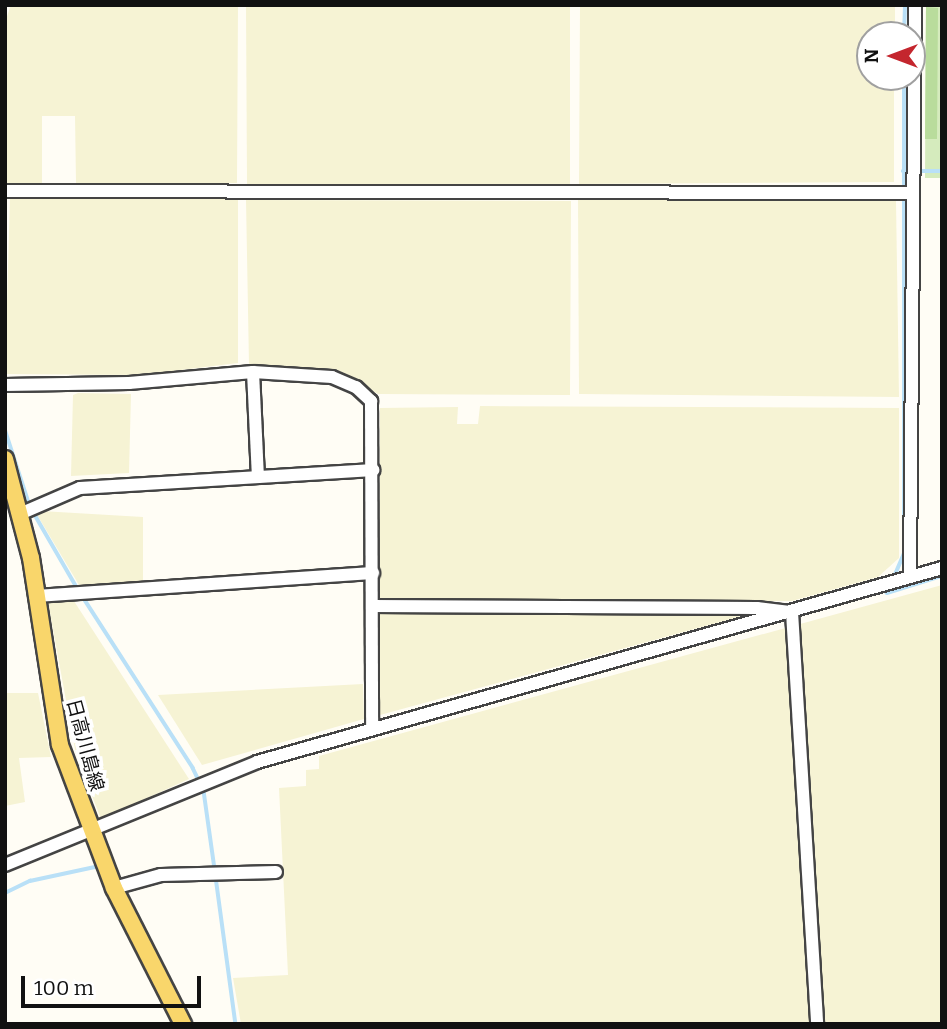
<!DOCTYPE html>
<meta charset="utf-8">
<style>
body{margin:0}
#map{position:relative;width:947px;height:1029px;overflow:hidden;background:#fffdf5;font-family:Bitter,"Noto Sans JP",serif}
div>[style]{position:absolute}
.farmland>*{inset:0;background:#f6f3d4}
.green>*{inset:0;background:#d5ebbd}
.forest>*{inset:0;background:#b9dc9c}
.stream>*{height:3.5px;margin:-1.75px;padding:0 1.75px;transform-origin:1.75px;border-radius:1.75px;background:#b9e0f7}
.roads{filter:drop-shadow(2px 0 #444) drop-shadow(-2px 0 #444) drop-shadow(0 2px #444) drop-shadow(0 -2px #444)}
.minor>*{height:12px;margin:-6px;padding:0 6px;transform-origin:6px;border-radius:6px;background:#fff}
.major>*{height:16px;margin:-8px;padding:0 8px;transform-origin:8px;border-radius:8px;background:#f9d66b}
span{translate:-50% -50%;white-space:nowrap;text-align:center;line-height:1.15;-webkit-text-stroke:7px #fff;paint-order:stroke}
.street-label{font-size:19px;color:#111}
.frame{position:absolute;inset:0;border:7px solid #111;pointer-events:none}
.north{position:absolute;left:856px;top:21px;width:70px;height:70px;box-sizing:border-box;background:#fff;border:2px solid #a0a0a0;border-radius:50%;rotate:270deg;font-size:19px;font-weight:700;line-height:28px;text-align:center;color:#111}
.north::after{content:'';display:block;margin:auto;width:24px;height:32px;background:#c4262e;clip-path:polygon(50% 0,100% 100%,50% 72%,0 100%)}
.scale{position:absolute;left:21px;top:976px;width:180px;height:32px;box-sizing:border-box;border:4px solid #111;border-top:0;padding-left:9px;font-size:21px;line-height:24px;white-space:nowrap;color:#111;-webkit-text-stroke:5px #fff;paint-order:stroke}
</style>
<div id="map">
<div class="farmland">
<div style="clip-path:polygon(11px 5px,238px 5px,237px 183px,76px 183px,75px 116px,42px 116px,42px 183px,5px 183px,5px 22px)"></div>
<div style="clip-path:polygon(246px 5px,570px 5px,570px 186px,247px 184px)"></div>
<div style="clip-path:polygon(580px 5px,895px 5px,895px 35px,870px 35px,870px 77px,894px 77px,894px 182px,579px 184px)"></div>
<div style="clip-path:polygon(238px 195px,238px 363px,140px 375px,5px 374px,10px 197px)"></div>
<div style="clip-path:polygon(578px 198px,896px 201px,899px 397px,579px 394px)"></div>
<div style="clip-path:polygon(246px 200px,571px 201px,570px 395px,378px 394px,334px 369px,249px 365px)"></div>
<div style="clip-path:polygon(78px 393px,131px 394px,129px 473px,71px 476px,73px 395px)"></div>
<div style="clip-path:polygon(480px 406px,899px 408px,899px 558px,878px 577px,792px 601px,380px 600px,380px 408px,458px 407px,457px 424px,478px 424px)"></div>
<div style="clip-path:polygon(41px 511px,143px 517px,143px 583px,79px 585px,36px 513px)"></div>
<div style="clip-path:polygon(942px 585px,942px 1024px,241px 1024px,233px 978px,288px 975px,279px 788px,306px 786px,306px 770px,319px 769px,319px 756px)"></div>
<div style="clip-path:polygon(72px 598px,189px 779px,101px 819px,76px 755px,50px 613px,48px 600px)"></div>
<div style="clip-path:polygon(380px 613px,742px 616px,380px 715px)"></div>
<div style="clip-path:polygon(363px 684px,364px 719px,202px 765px,158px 695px)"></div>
<div style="clip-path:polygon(5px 693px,38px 693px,51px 757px,19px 758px,25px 802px,5px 806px)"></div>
</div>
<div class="green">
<div style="clip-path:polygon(926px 5px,942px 5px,942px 178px,925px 178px)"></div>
</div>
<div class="forest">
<div style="clip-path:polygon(926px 7px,938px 8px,937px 139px,925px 139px)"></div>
</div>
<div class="stream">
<div style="left:5px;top:6px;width:1px;rotate:-45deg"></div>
<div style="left:904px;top:35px;width:30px;rotate:-88deg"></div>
<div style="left:903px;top:171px;width:39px"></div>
<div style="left:5px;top:429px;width:81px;rotate:72deg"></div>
<div style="left:34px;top:513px;width:90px;rotate:60deg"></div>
<div style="left:894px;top:577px;width:26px;rotate:-67deg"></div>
<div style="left:904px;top:553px;width:476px;rotate:-90deg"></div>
<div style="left:889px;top:587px;width:6px;rotate:108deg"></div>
<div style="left:887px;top:593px;width:58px;rotate:-17.2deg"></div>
<div style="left:83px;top:597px;width:203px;rotate:57.2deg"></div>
<div style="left:193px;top:768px;width:25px;rotate:64deg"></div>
<div style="left:204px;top:791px;width:79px;rotate:82deg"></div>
<div style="left:216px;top:877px;width:148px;rotate:82.3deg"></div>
<div style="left:5px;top:893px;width:28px;rotate:-26deg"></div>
<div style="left:30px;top:881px;width:66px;rotate:-12.2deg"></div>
</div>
<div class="roads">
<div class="minor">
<div style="left:5px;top:191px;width:908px;rotate:0.13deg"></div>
<div style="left:253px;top:372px;width:105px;rotate:87.3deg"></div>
<div style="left:5px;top:385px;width:124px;rotate:-0.9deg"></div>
<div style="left:129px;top:383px;width:124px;rotate:-5.1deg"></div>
<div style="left:253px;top:372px;width:79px;rotate:3.6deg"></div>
<div style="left:332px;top:377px;width:26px;rotate:23deg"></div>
<div style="left:356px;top:387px;width:21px;rotate:43deg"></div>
<div style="left:371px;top:401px;width:326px;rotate:89.8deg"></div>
<div style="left:22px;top:513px;width:63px;rotate:-23.3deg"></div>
<div style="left:80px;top:488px;width:294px;rotate:-3.5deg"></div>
<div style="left:910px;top:577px;width:572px;rotate:-89.5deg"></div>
<div style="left:35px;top:596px;width:339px;rotate:-3.9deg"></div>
<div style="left:372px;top:606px;width:385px;rotate:0.3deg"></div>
<div style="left:757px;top:608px;width:35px;rotate:7deg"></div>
<div style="left:792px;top:612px;width:413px;rotate:86.5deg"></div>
<div style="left:5px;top:865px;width:272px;rotate:-22.2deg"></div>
<div style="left:257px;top:762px;width:712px;rotate:-15.81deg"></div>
<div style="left:114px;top:888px;width:49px;rotate:-15.5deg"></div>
<div style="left:161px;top:875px;width:115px;rotate:-1.5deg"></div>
</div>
<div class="major">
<div style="left:5px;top:459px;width:102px;rotate:75.3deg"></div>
<div style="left:31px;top:558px;width:189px;rotate:81.2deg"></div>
<div style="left:60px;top:745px;width:153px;rotate:69.3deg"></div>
<div style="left:114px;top:888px;width:153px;rotate:63.1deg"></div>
</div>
</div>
<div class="street-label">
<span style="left:85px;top:745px;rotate:75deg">日高川島線</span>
</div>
<div class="frame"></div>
<div class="north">N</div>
<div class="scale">100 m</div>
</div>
